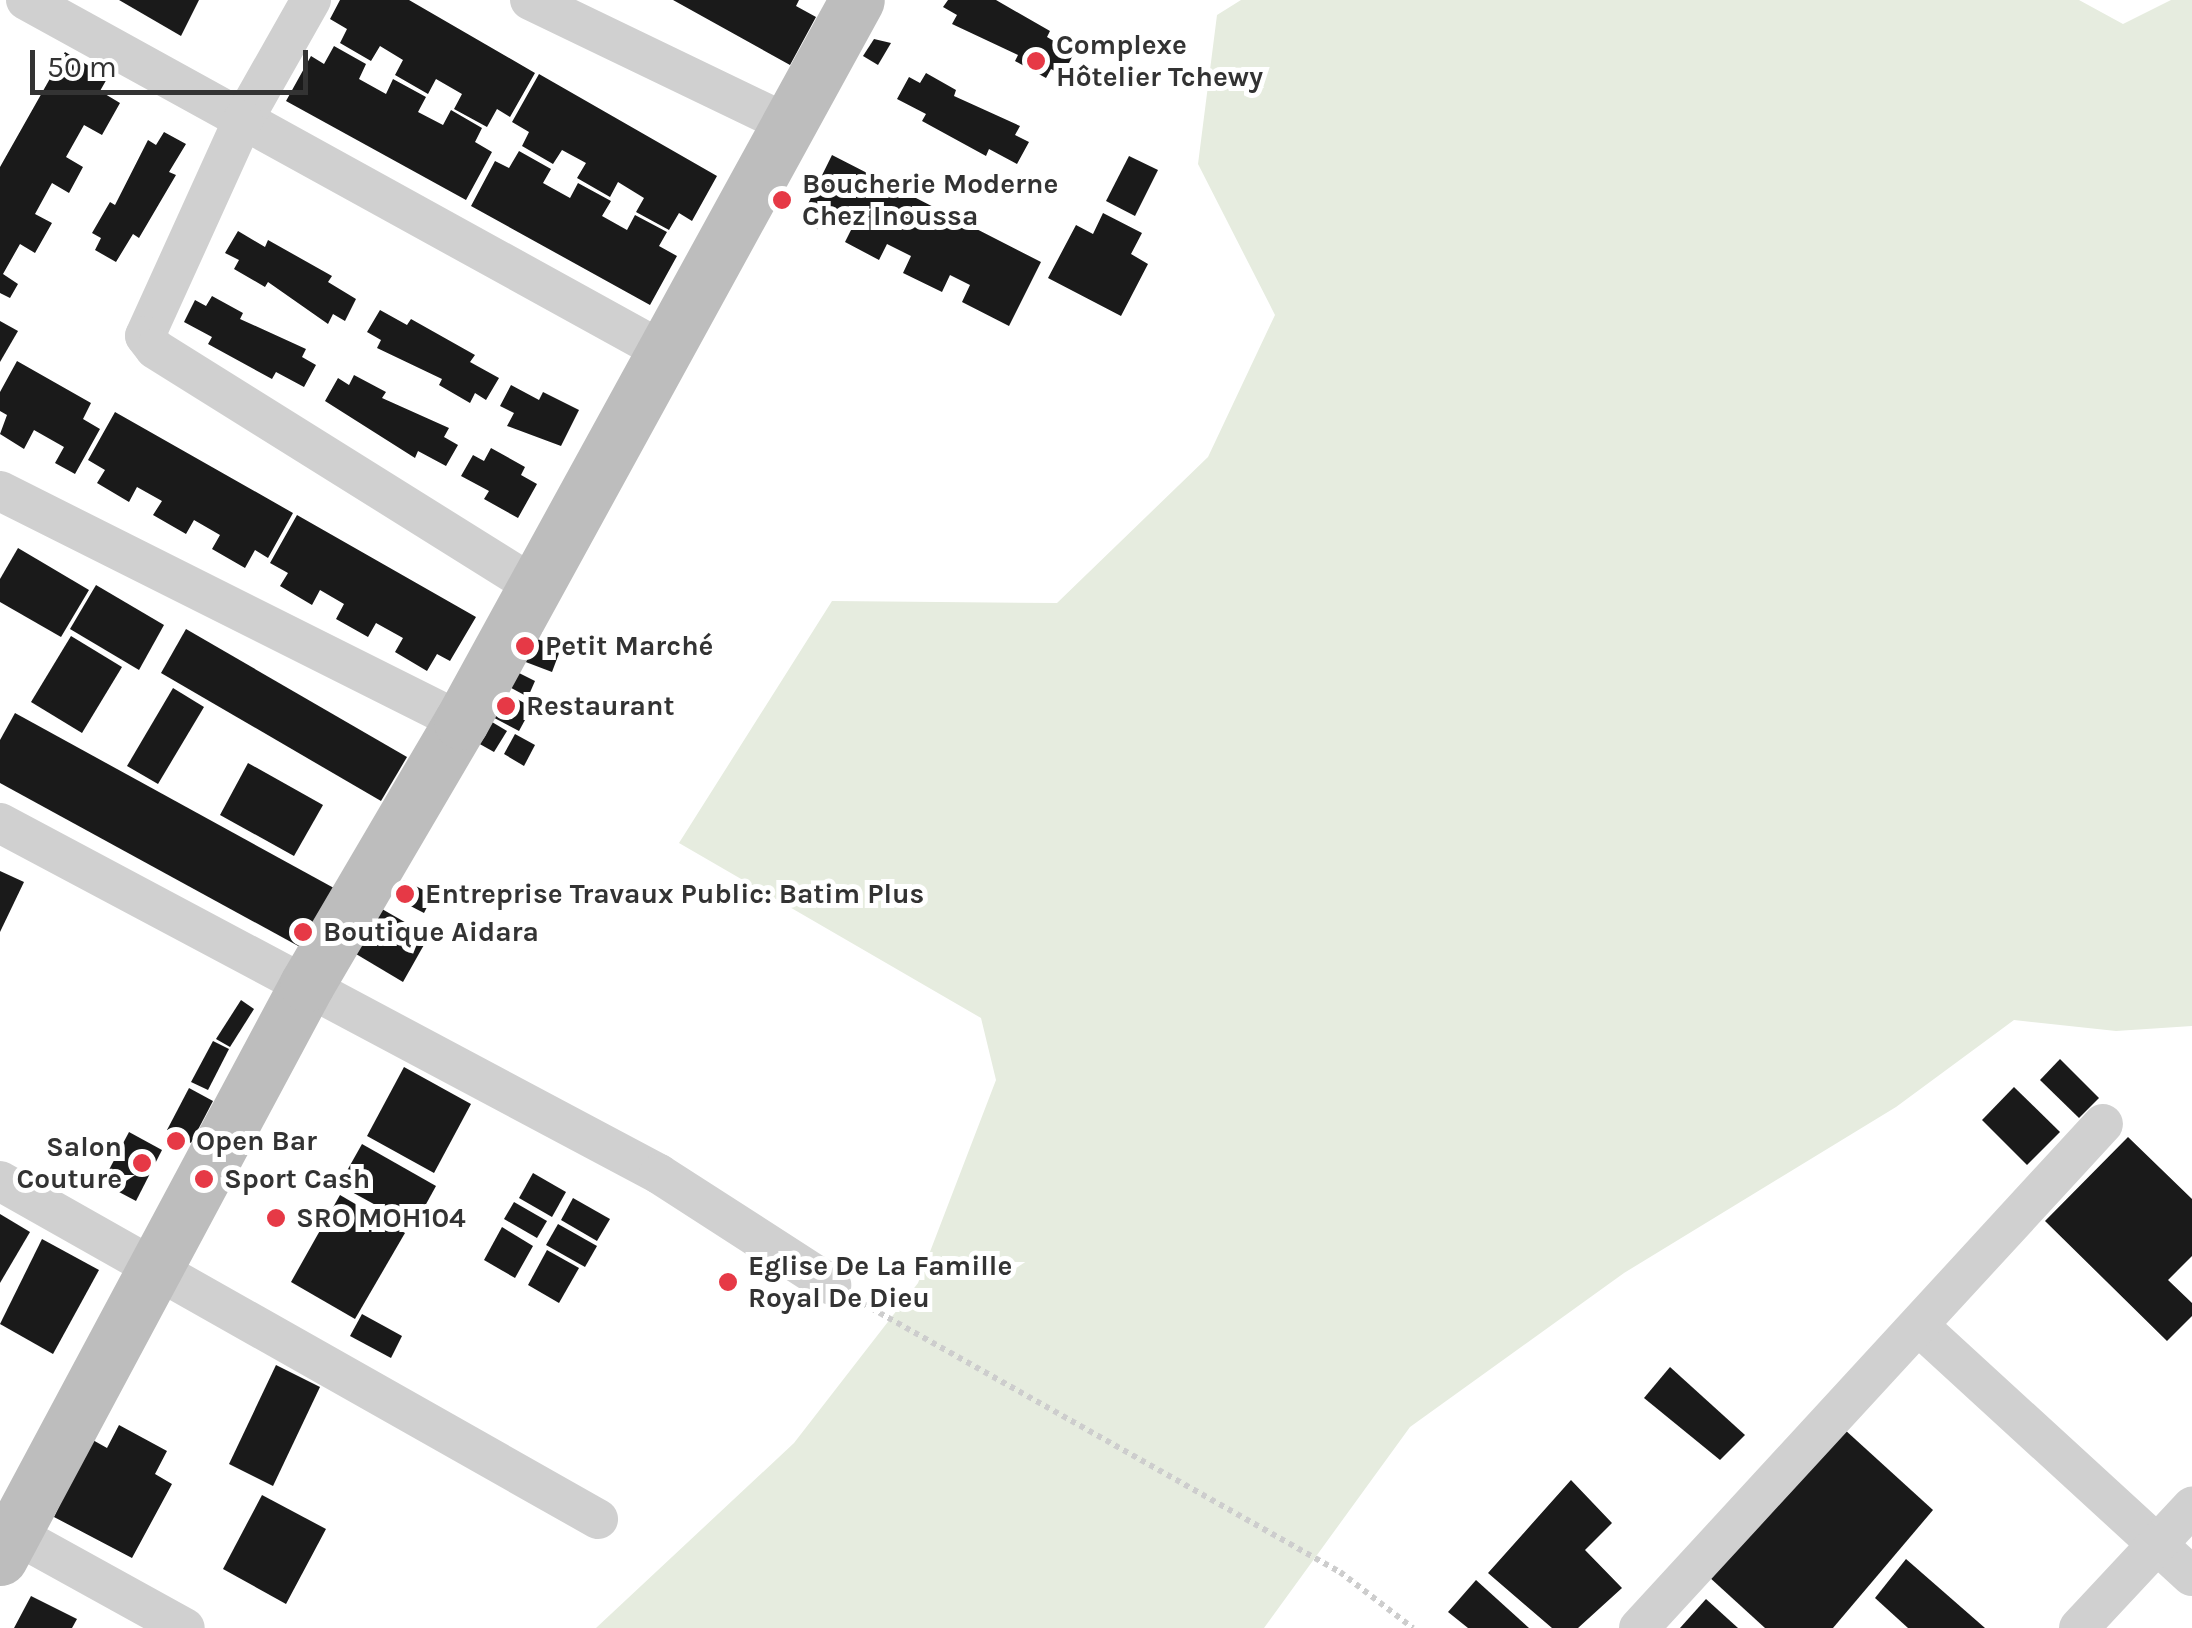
<!DOCTYPE html>
<meta charset="utf-8">
<style>
body{margin:0}
#map{position:relative;width:2192px;height:1628px;overflow:hidden;background:#fff;font-family:Karla,sans-serif}
div>[style]{position:absolute}
.green>*{inset:0;background:#e6ecdf}
.building>*{inset:0;background:#1a1a1a}
.path>*{height:6px;margin-top:-3px;transform-origin:0;background:repeating-linear-gradient(90deg,#cdcdcd 0 5px,transparent 0 10px)}
.street>*{height:40px;margin:-20px;padding:0 20px;transform-origin:20px;border-radius:20px;background:#d0d0d0}
.secondary>*{height:55px;margin:-27.5px;padding:0 27.5px;transform-origin:27.5px;border-radius:27.5px;background:#bdbdbd}
.dots>*{width:28px;height:28px;translate:-50% -50%;box-sizing:border-box;border:5px solid #fff;border-radius:50%}
span{translate:-50% -50%;white-space:nowrap;text-align:center;line-height:1.15;-webkit-text-stroke:10px #fff;paint-order:stroke}
.poi-label{font-size:28px;color:#333;font-weight:700}
.left{translate:0 -50%;text-align:left}
.right{translate:-100% -50%;text-align:right}
.scale{position:absolute;left:30px;top:50px;width:278px;height:45px;box-sizing:border-box;border:5px solid #333;border-top:0;padding-left:12px;font-size:30px;line-height:35px;white-space:nowrap;color:#333;-webkit-text-stroke:8px #fff;paint-order:stroke}
</style>
<div id="map">
<div class="green">
<div style="clip-path:polygon(1241px 0,2079px 0,2123px 24px,2171px 0,2192px 0,2192px 1026px,2116px 1031px,2014px 1020px,1896px 1107px,1624px 1273px,1410px 1427px,1264px 1628px,596px 1628px,794px 1443px,918px 1283px,996px 1080px,981px 1018px,679px 843px,832px 601px,1057px 603px,1208px 457px,1275px 315px,1198px 164px,1217px 15px)"></div>
</div>
<div class="building">
<div style="clip-path:polygon(119px 0,199px 0,181px 36px)"></div>
<div style="clip-path:polygon(340px 0,409px 0,535px 73px,510px 117px,497px 109px,487px 127px,454px 109px,462px 94px,436px 79px,428px 94px,395px 75px,403px 60px,380px 46px,371px 61px,340px 43px,347px 29px,330px 19px)"></div>
<div style="clip-path:polygon(673px 0,799px 0,796px 6px,816px 17px,790px 65px)"></div>
<div style="clip-path:polygon(948px 0,996px 0,1050px 31px,1047px 37px,1074px 53px,1063px 75px,1051px 69px,1046px 78px,1015px 61px,1018px 55px,952px 24px,957px 15px,943px 7px)"></div>
<div style="clip-path:polygon(874px 39px,891px 43px,878px 65px,863px 56px)"></div>
<div style="clip-path:polygon(334px 46px,366px 64px,359px 79px,386px 94px,393px 79px,426px 97px,418px 112px,443px 125px,451px 110px,482px 128px,475px 142px,492px 152px,466px 200px,286px 101px,311px 56px,324px 64px)"></div>
<div style="clip-path:polygon(65px 52px,108px 77px,100px 91px,120px 103px,102px 135px,84px 125px,66px 157px,83px 167px,69px 193px,52px 183px,35px 214px,52px 223px,35px 253px,20px 244px,3px 274px,18px 284px,10px 298px,0 293px,0 167px)"></div>
<div style="clip-path:polygon(926px 73px,956px 90px,954px 96px,1020px 126px,1015px 135px,1029px 142px,1017px 164px,989px 149px,986px 156px,922px 121px,926px 114px,897px 99px,909px 77px,920px 83px)"></div>
<div style="clip-path:polygon(539px 74px,717px 176px,692px 221px,679px 213px,669px 230px,636px 212px,644px 198px,618px 182px,610px 197px,577px 178px,586px 163px,562px 150px,553px 164px,522px 146px,529px 132px,512px 122px)"></div>
<div style="clip-path:polygon(164px 132px,186px 144px,169px 172px,176px 175px,139px 238px,133px 234px,116px 262px,95px 250px,101px 238px,92px 233px,110px 202px,115px 205px,148px 140px,156px 145px)"></div>
<div style="clip-path:polygon(519px 151px,551px 169px,543px 183px,570px 198px,578px 183px,611px 201px,602px 216px,627px 230px,635px 215px,667px 232px,659px 246px,677px 256px,650px 305px,471px 206px,495px 161px,509px 168px)"></div>
<div style="clip-path:polygon(832px 155px,1041px 262px,1009px 326px,962px 302px,970px 285px,950px 275px,942px 292px,903px 273px,911px 256px,887px 244px,879px 260px,845px 242px,854px 224px,828px 211px,819px 230px,800px 220px)"></div>
<div style="clip-path:polygon(1129px 156px,1158px 170px,1135px 216px,1106px 201px)"></div>
<div style="clip-path:polygon(1103px 213px,1142px 233px,1131px 254px,1148px 264px,1121px 316px,1048px 278px,1076px 225px,1093px 234px)"></div>
<div style="clip-path:polygon(238px 231px,265px 247px,268px 240px,332px 276px,328px 282px,356px 299px,345px 321px,333px 314px,328px 324px,268px 282px,265px 287px,234px 269px,239px 260px,225px 253px)"></div>
<div style="clip-path:polygon(212px 296px,243px 313px,240px 319px,306px 349px,302px 357px,316px 365px,304px 387px,276px 372px,272px 379px,208px 344px,212px 337px,184px 322px,195px 300px,206px 306px)"></div>
<div style="clip-path:polygon(380px 310px,407px 325px,411px 319px,475px 355px,470px 362px,499px 378px,486px 400px,475px 393px,470px 403px,439px 385px,442px 379px,377px 348px,381px 340px,367px 332px)"></div>
<div style="clip-path:polygon(0 321px,18px 331px,0 362px)"></div>
<div style="clip-path:polygon(17px 361px,91px 403px,83px 419px,100px 429px,75px 474px,55px 463px,64px 447px,34px 430px,24px 449px,0 434px,7px 415px,0 411px,0 392px)"></div>
<div style="clip-path:polygon(354px 375px,386px 392px,382px 398px,449px 428px,444px 437px,458px 445px,446px 466px,418px 451px,415px 458px,325px 401px,338px 378px,349px 385px)"></div>
<div style="clip-path:polygon(511px 385px,539px 400px,543px 392px,579px 410px,561px 446px,507px 426px,514px 413px,500px 406px)"></div>
<div style="clip-path:polygon(115px 412px,293px 513px,268px 558px,255px 550px,245px 568px,212px 549px,220px 535px,194px 520px,186px 534px,153px 515px,162px 501px,137px 487px,129px 502px,97px 483px,105px 470px,88px 460px)"></div>
<div style="clip-path:polygon(491px 448px,525px 467px,521px 475px,537px 484px,518px 518px,484px 499px,489px 491px,461px 476px,473px 455px,484px 461px)"></div>
<div style="clip-path:polygon(297px 515px,476px 617px,450px 661px,437px 654px,427px 671px,395px 652px,403px 638px,376px 623px,368px 637px,336px 619px,344px 604px,320px 590px,312px 605px,280px 586px,288px 573px,270px 563px)"></div>
<div style="clip-path:polygon(18px 548px,89px 590px,61px 637px,0 602px,0 579px)"></div>
<div style="clip-path:polygon(96px 585px,164px 625px,139px 670px,70px 629px)"></div>
<div style="clip-path:polygon(186px 629px,407px 757px,381px 801px,161px 673px)"></div>
<div style="clip-path:polygon(71px 636px,122px 667px,82px 733px,31px 702px)"></div>
<div style="clip-path:polygon(532px 637px,561px 648px,552px 672px,523px 661px)"></div>
<div style="clip-path:polygon(511px 669px,535px 681px,528px 697px,504px 684px)"></div>
<div style="clip-path:polygon(173px 688px,204px 707px,158px 784px,127px 766px)"></div>
<div style="clip-path:polygon(498px 689px,532px 707px,519px 731px,485px 713px)"></div>
<div style="clip-path:polygon(15px 713px,343px 893px,311px 953px,0 783px,0 740px)"></div>
<div style="clip-path:polygon(482px 716px,507px 731px,494px 752px,469px 738px)"></div>
<div style="clip-path:polygon(515px 734px,535px 745px,524px 766px,504px 754px)"></div>
<div style="clip-path:polygon(248px 763px,323px 805px,294px 856px,220px 815px)"></div>
<div style="clip-path:polygon(0 871px,24px 882px,0 932px)"></div>
<div style="clip-path:polygon(404px 880px,433px 895px,424px 913px,395px 898px)"></div>
<div style="clip-path:polygon(382px 909px,429px 936px,403px 982px,356px 954px)"></div>
<div style="clip-path:polygon(241px 1000px,254px 1009px,230px 1047px,216px 1039px)"></div>
<div style="clip-path:polygon(213px 1041px,229px 1049px,208px 1090px,191px 1082px)"></div>
<div style="clip-path:polygon(2060px 1059px,2099px 1098px,2079px 1118px,2040px 1080px)"></div>
<div style="clip-path:polygon(404px 1067px,471px 1104px,434px 1173px,367px 1136px)"></div>
<div style="clip-path:polygon(2014px 1087px,2060px 1132px,2027px 1165px,1982px 1120px)"></div>
<div style="clip-path:polygon(189px 1088px,213px 1101px,191px 1143px,167px 1130px)"></div>
<div style="clip-path:polygon(129px 1132px,162px 1150px,136px 1201px,102px 1183px)"></div>
<div style="clip-path:polygon(2128px 1137px,2192px 1199px,2192px 1256px,2168px 1280px,2192px 1303px,2192px 1316px,2167px 1341px,2045px 1221px)"></div>
<div style="clip-path:polygon(362px 1144px,436px 1186px,414px 1226px,339px 1185px)"></div>
<div style="clip-path:polygon(533px 1173px,566px 1192px,552px 1217px,519px 1198px)"></div>
<div style="clip-path:polygon(340px 1195px,405px 1233px,355px 1319px,291px 1282px)"></div>
<div style="clip-path:polygon(573px 1198px,610px 1219px,597px 1241px,561px 1220px)"></div>
<div style="clip-path:polygon(514px 1202px,547px 1221px,537px 1238px,504px 1219px)"></div>
<div style="clip-path:polygon(0 1214px,30px 1232px,0 1283px)"></div>
<div style="clip-path:polygon(558px 1224px,597px 1246px,585px 1267px,546px 1245px)"></div>
<div style="clip-path:polygon(502px 1227px,533px 1246px,515px 1278px,484px 1260px)"></div>
<div style="clip-path:polygon(42px 1239px,99px 1270px,53px 1354px,0 1324px)"></div>
<div style="clip-path:polygon(547px 1250px,579px 1268px,559px 1303px,528px 1285px)"></div>
<div style="clip-path:polygon(362px 1314px,402px 1336px,391px 1358px,350px 1336px)"></div>
<div style="clip-path:polygon(276px 1365px,320px 1387px,273px 1486px,229px 1464px)"></div>
<div style="clip-path:polygon(1670px 1367px,1745px 1435px,1720px 1460px,1644px 1398px)"></div>
<div style="clip-path:polygon(119px 1425px,167px 1451px,155px 1474px,172px 1484px,132px 1558px,54px 1517px,91px 1439px,107px 1448px)"></div>
<div style="clip-path:polygon(1844px 1429px,1933px 1510px,1833px 1628px,1765px 1628px,1708px 1576px)"></div>
<div style="clip-path:polygon(1571px 1480px,1612px 1523px,1585px 1550px,1622px 1588px,1578px 1628px,1552px 1628px,1488px 1573px)"></div>
<div style="clip-path:polygon(262px 1495px,326px 1529px,286px 1604px,223px 1569px)"></div>
<div style="clip-path:polygon(1906px 1559px,1985px 1628px,1908px 1628px,1875px 1598px)"></div>
<div style="clip-path:polygon(1476px 1580px,1529px 1628px,1468px 1628px,1448px 1612px)"></div>
<div style="clip-path:polygon(31px 1596px,77px 1619px,72px 1628px,14px 1628px)"></div>
<div style="clip-path:polygon(1706px 1599px,1738px 1628px,1680px 1628px)"></div>
</div>
<div class="path">
<div style="left:862px;top:1303px;width:548px;rotate:29.37deg"></div>
<div style="left:1340px;top:1572px;width:92px;rotate:37.5deg"></div>
</div>
<div class="street">
<div style="left:26px;top:0;width:727px;rotate:28.86deg"></div>
<div style="left:311px;top:0;width:138px;rotate:119.5deg"></div>
<div style="left:243px;top:120px;width:237px;rotate:114.4deg"></div>
<div style="left:145px;top:336px;width:16px;rotate:52deg"></div>
<div style="left:155px;top:349px;width:449px;rotate:32deg"></div>
<div style="left:530px;top:0;width:286px;rotate:25.7deg"></div>
<div style="left:0;top:491px;width:516px;rotate:26.61deg"></div>
<div style="left:0;top:823px;width:747px;rotate:28.04deg"></div>
<div style="left:659px;top:1174px;width:205px;rotate:32.8deg"></div>
<div style="left:0;top:1181px;width:687px;rotate:29.48deg"></div>
<div style="left:1921px;top:1328px;width:367px;rotate:42.5deg"></div>
<div style="left:0;top:1526px;width:211px;rotate:28.9deg"></div>
<div style="left:1639px;top:1628px;width:685px;rotate:-47.37deg"></div>
<div style="left:2079px;top:1628px;width:166px;rotate:-47deg"></div>
</div>
<div class="secondary">
<div style="left:0;top:1558px;width:651px;rotate:-61.86deg"></div>
<div style="left:307px;top:984px;width:304px;rotate:-59.6deg"></div>
<div style="left:461px;top:722px;width:823px;rotate:-61.26deg"></div>
</div>
<div class="dots">
<div style="left:1036px;top:61px;background:#e63946"></div>
<div style="left:782px;top:200px;background:#e63946"></div>
<div style="left:525px;top:646px;background:#e63946"></div>
<div style="left:506px;top:706px;background:#e63946"></div>
<div style="left:405px;top:894px;background:#e63946"></div>
<div style="left:303px;top:932px;background:#e63946"></div>
<div style="left:176px;top:1141px;background:#e63946"></div>
<div style="left:142px;top:1163px;background:#e63946"></div>
<div style="left:204px;top:1179px;background:#e63946"></div>
<div style="left:276px;top:1218px;background:#e63946"></div>
<div style="left:728px;top:1282px;background:#e63946"></div>
</div>
<div class="poi-label">
<span class="left" style="left:1056px;top:61px">Complexe<br>Hôtelier Tchewy</span>
<span class="left" style="left:802px;top:200px">Boucherie Moderne<br>Chez Inoussa</span>
<span class="left" style="left:545px;top:646px">Petit Marché</span>
<span class="left" style="left:526px;top:706px">Restaurant</span>
<span class="left" style="left:425px;top:894px">Entreprise Travaux Public: Batim Plus</span>
<span class="left" style="left:323px;top:932px">Boutique Aidara</span>
<span class="left" style="left:196px;top:1141px">Open Bar</span>
<span class="right" style="left:122px;top:1163px">Salon<br>Couture</span>
<span class="left" style="left:224px;top:1179px">Sport Cash</span>
<span class="left" style="left:296px;top:1218px">SRO MOH104</span>
<span class="left" style="left:748px;top:1282px">Eglise De La Famille<br>Royal De Dieu</span>
</div>
<div class="scale">50 m</div>
</div>
